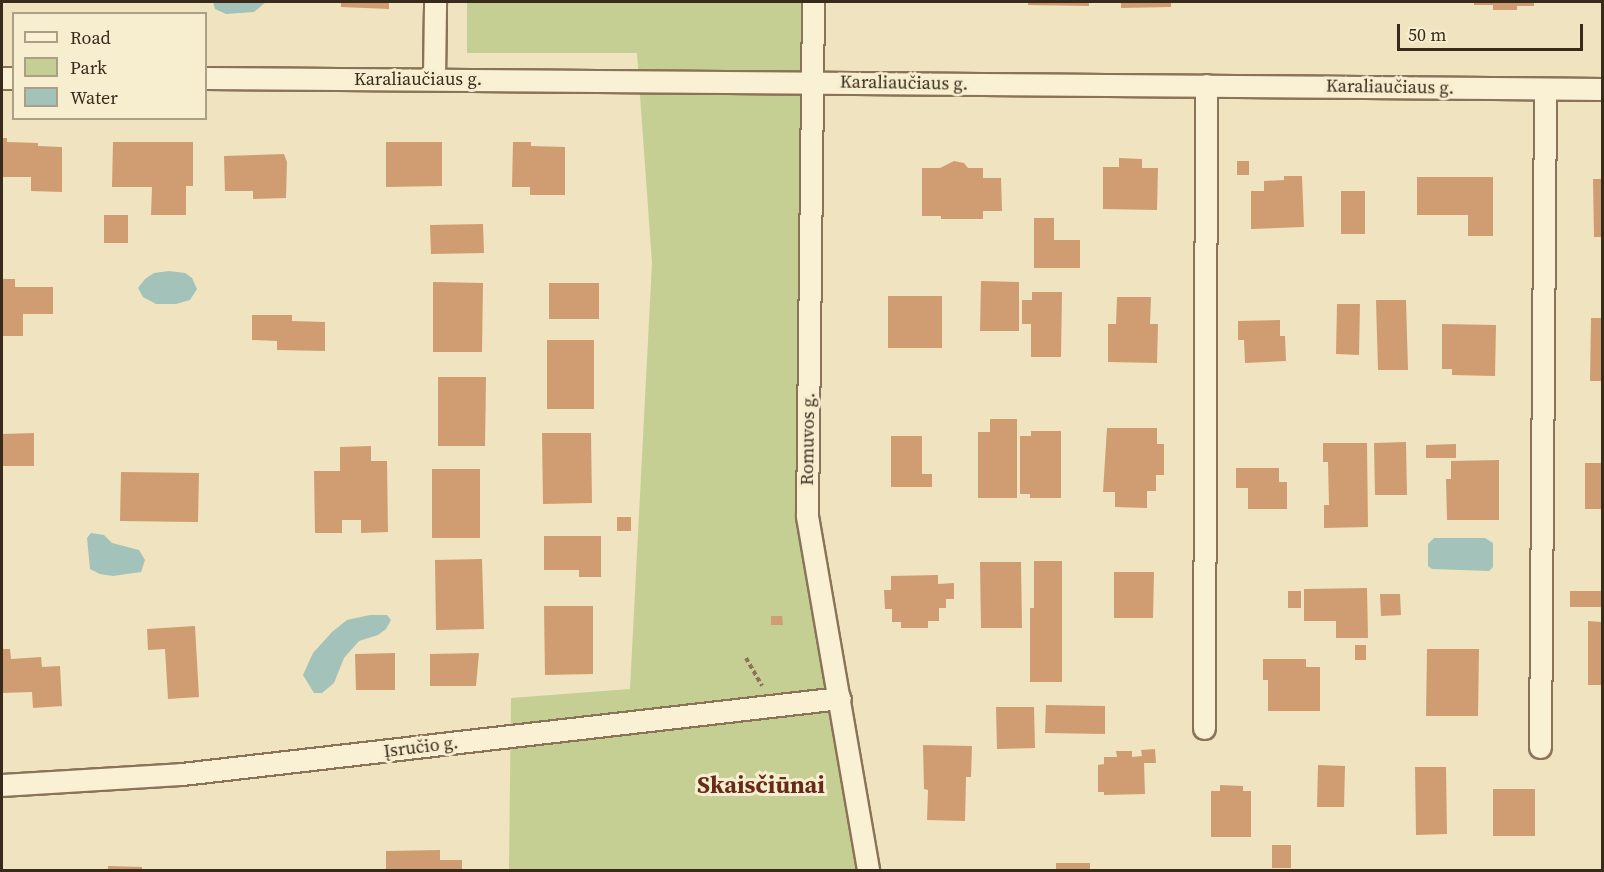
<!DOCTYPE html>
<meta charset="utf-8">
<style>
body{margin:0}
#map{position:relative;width:1604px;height:872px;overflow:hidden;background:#f0e3bf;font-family:"Source Serif 4",serif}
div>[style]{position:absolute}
.green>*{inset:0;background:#c5ce93}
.water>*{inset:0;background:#a3c2b9}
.building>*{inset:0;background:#d09d73}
.path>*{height:4px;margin-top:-2px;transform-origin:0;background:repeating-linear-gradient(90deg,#8a7357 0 4.5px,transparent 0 7.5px)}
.roads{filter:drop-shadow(2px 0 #8a7357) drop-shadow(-2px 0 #8a7357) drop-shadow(0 2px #8a7357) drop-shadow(0 -2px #8a7357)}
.minor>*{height:21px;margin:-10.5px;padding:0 10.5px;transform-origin:10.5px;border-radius:10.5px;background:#faf0d3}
span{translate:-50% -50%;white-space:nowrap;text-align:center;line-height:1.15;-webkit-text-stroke:6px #f7edcf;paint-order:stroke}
.street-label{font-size:18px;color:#382b1c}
.district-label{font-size:24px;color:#672c19;font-weight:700}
.frame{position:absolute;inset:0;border:3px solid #382b1c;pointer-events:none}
.legend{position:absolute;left:12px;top:12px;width:195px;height:108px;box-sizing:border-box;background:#f7edcf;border:2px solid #ab9f87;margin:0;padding:8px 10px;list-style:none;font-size:18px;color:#382b1c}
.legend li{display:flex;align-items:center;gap:12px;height:30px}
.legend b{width:30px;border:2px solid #ab9f87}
.scale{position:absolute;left:1397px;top:24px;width:186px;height:27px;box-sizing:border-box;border:3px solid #382b1c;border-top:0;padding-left:8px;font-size:18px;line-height:21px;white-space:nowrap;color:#382b1c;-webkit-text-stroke:4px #f7edcf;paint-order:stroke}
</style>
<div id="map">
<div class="green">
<div style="clip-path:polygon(467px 2px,813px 2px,807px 516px,868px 870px,509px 870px,511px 698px,630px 689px,652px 263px,637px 53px,467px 53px)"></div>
</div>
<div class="water">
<div style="clip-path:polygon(213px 2px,266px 2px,254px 12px,226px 14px,215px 9px)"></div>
<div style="clip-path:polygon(169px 271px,185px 273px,192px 278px,197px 289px,190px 300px,176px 304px,156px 304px,143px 297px,138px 288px,145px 279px,154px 273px)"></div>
<div style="clip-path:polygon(91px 533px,104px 535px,112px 543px,139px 550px,145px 560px,141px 572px,113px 576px,100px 574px,90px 569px,87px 538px)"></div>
<div style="clip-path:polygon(1434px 538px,1485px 538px,1493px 543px,1493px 567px,1489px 571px,1432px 569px,1428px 566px,1428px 544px)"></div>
<div style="clip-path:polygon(370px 615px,387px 615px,391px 620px,386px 629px,378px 635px,359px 641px,344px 658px,334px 683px,322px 693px,314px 693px,303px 675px,313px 653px,332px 632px,347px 620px)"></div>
</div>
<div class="building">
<div style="clip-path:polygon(341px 2px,389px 2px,389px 9px,341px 7px)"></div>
<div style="clip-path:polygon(1028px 2px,1089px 2px,1089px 6px,1028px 5px)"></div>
<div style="clip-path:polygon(1121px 2px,1171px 2px,1171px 7px,1121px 8px)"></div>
<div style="clip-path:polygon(1474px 2px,1534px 2px,1534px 6px,1517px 6px,1517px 10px,1493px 10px,1493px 5px,1474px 5px)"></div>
<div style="clip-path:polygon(2px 138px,7px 138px,7px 142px,38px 143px,38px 146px,62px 147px,62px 192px,31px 191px,31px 177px,2px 177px)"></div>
<div style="clip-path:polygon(113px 142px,193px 142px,193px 186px,186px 186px,186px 215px,151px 215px,152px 187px,112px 187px)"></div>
<div style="clip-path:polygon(386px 142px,442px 142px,442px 186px,386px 187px)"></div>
<div style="clip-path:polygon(513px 142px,531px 142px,531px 146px,565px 147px,565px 195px,530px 195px,530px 187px,512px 187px)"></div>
<div style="clip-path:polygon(284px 154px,287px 162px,286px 198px,253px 199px,253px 191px,225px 191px,224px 156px)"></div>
<div style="clip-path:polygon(1119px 158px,1142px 159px,1142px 168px,1158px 168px,1157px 210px,1103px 209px,1103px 167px,1119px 167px)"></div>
<div style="clip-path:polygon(954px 161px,964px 163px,968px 168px,983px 168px,983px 178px,1001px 178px,1002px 211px,983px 211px,983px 219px,941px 219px,941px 216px,922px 216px,922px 168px,940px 168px)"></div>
<div style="clip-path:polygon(1237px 161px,1249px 161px,1249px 175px,1237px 175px)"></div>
<div style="clip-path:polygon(1284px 176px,1302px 176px,1304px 227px,1251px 229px,1251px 191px,1264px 191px,1264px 181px,1284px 180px)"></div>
<div style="clip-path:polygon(1417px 177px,1493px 177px,1493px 236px,1468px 236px,1468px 215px,1417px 215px)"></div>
<div style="clip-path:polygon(1593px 179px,1602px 179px,1602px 237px,1594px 237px)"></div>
<div style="clip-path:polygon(1341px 191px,1365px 191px,1365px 234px,1341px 234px)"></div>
<div style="clip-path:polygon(104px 215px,128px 215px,128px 243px,104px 243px)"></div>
<div style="clip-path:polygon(1034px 218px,1054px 218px,1054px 240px,1080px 240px,1080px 268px,1034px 268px)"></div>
<div style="clip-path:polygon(483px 224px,484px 253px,431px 254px,430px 225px)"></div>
<div style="clip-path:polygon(2px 279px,15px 279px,15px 287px,53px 287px,53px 314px,23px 314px,23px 336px,2px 336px)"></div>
<div style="clip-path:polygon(981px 281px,1019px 282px,1019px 331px,980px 331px)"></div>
<div style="clip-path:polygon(433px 282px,483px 283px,482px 352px,433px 352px)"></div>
<div style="clip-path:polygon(549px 283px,599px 283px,599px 319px,549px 319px)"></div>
<div style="clip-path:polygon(1032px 292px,1062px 292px,1061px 357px,1031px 357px,1031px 324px,1022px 324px,1022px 300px,1032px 300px)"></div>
<div style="clip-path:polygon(888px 296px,942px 296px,942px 348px,888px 348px)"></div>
<div style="clip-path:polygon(1117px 297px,1151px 297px,1150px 324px,1158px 324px,1157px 363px,1108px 362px,1108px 324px,1116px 324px)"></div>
<div style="clip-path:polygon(1376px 300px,1406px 300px,1408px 370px,1378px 370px)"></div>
<div style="clip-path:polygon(1337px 304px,1360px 304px,1359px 355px,1336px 354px)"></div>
<div style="clip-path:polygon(252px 315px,292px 315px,292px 321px,325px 322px,325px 351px,277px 350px,277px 341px,252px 340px)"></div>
<div style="clip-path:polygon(1591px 318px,1602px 318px,1602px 381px,1590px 381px)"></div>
<div style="clip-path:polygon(1280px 320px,1280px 336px,1285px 336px,1286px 361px,1245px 363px,1244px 340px,1238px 340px,1238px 321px)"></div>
<div style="clip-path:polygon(1442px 324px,1496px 325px,1495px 376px,1452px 375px,1452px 369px,1442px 369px)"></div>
<div style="clip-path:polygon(547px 340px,594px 340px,594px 409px,547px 409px)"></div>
<div style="clip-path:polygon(438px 377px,486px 377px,485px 446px,438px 446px)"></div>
<div style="clip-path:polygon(990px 419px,1017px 419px,1017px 498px,978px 498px,978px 432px,990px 432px)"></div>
<div style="clip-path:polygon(1107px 428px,1157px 428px,1157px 444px,1164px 444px,1164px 475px,1156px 475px,1156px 491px,1147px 491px,1147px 508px,1115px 507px,1115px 492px,1103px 492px)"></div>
<div style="clip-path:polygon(1031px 431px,1061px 431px,1061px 498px,1030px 498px,1030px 494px,1020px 494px,1020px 436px,1031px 436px)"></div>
<div style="clip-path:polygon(34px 433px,34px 466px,2px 466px,2px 434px)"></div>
<div style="clip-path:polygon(542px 433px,591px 433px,592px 503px,543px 504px)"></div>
<div style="clip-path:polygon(891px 436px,922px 436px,922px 474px,932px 474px,932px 487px,891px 487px)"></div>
<div style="clip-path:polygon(1406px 442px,1407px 495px,1375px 495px,1374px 443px)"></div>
<div style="clip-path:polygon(1323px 443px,1367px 443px,1368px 527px,1324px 528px,1324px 505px,1329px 505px,1328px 462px,1323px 462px)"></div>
<div style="clip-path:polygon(1456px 444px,1456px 458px,1426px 458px,1426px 445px)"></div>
<div style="clip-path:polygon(371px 446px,371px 461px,387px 461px,388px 532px,361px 533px,361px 520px,342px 520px,342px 533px,315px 533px,314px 471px,340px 471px,340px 447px)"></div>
<div style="clip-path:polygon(1499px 460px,1499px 520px,1447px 520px,1446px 479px,1451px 479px,1451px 461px)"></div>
<div style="clip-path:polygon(1585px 463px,1602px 463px,1602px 509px,1585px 509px)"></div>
<div style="clip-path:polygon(1236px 468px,1279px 468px,1279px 482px,1287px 482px,1287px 509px,1248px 509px,1248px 488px,1236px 488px)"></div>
<div style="clip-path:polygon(432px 469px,480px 469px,480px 538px,432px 538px)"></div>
<div style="clip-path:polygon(121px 472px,199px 473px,198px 522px,120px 521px)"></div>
<div style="clip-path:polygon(617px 517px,631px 517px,631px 531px,617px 531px)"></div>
<div style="clip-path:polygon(544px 536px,601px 536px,601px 577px,579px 577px,579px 570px,544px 570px)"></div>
<div style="clip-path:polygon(482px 559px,484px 629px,436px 630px,435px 560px)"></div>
<div style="clip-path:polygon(1034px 561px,1062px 561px,1062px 682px,1030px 682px,1030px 608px,1034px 608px)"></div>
<div style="clip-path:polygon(980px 562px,1021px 562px,1022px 628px,981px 628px)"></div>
<div style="clip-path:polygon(1114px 572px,1154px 572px,1153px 618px,1114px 618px)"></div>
<div style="clip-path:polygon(938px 575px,938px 584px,954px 583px,954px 599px,946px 599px,946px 608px,939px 608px,939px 621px,928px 621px,928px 628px,901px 628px,901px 622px,892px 622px,892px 609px,885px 609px,884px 590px,891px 590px,891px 576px)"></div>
<div style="clip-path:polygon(1367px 588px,1368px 638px,1336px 638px,1336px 621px,1304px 621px,1304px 589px)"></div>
<div style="clip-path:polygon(1288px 591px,1301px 591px,1301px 608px,1288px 608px)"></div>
<div style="clip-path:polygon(1570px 591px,1602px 591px,1602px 607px,1570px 607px)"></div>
<div style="clip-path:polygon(1380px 594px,1400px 594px,1401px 615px,1381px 616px)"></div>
<div style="clip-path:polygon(544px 606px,593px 606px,593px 674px,545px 675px)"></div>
<div style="clip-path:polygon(771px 616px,782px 616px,783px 625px,771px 625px)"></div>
<div style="clip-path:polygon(1588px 621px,1602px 622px,1602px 685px,1588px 685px)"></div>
<div style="clip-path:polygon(195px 626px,199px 697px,168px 699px,165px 649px,148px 650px,147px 629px)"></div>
<div style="clip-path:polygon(1355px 645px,1366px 645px,1366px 660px,1355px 660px)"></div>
<div style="clip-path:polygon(2px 649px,10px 649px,11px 659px,41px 657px,42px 667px,60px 666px,62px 706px,33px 708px,32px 692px,2px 693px)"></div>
<div style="clip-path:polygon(1427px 649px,1479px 649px,1478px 716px,1426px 716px)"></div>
<div style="clip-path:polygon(395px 653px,395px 690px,356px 690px,355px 654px)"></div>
<div style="clip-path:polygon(479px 653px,476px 686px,430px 686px,430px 654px)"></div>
<div style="clip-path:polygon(1263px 659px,1306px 659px,1306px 667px,1320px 667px,1320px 711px,1268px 711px,1268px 680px,1263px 680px)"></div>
<div style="clip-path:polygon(1046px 705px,1105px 706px,1105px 734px,1045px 733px)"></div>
<div style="clip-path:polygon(996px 707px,1034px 707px,1035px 748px,997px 749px)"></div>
<div style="clip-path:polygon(923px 745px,972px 746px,971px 777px,966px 777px,965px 821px,927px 820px,928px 790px,924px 789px)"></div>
<div style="clip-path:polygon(1155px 749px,1156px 763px,1144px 763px,1145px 794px,1104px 795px,1104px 792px,1098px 792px,1098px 765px,1104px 764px,1104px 757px,1117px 757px,1116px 751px,1132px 751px,1132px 757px,1142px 756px,1141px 750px)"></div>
<div style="clip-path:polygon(1318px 765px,1345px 766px,1344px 807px,1317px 807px)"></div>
<div style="clip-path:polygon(1415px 767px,1446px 767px,1447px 834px,1416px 835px)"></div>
<div style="clip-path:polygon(1220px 785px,1243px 786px,1243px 791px,1251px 791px,1251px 837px,1211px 837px,1211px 791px,1220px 791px)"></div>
<div style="clip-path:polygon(1493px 789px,1535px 789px,1535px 836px,1493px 836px)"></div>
<div style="clip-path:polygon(1272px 845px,1291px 845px,1291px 868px,1272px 868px)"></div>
<div style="clip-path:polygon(440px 850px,440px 860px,462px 860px,462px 870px,386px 870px,386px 851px)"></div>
<div style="clip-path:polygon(1056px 863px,1090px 863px,1090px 870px,1056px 870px)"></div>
<div style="clip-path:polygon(108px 866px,142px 867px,142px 870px,108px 870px)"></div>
</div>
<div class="path">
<div style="left:746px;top:658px;width:32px;rotate:60deg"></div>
</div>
<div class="roads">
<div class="minor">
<div style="left:813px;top:2px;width:514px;rotate:90.67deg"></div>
<div style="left:807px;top:516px;width:359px;rotate:80.2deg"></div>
<div style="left:2px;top:78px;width:12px"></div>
<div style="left:206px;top:78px;width:1396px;rotate:0.45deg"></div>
<div style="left:434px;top:78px;width:76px;rotate:-89.2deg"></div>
<div style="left:1204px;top:728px;width:643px;rotate:-89.82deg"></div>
<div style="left:1540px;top:747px;width:658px;rotate:-89.56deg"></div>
<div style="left:2px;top:785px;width:180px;rotate:-3.5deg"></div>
<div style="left:182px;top:774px;width:662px;rotate:-6.59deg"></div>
</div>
</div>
<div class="street-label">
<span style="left:418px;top:79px">Karaliaučiaus g.</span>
<span style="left:904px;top:83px;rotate:1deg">Karaliaučiaus g.</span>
<span style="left:1390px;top:87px;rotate:1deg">Karaliaučiaus g.</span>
<span style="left:808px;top:439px;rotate:-89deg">Romuvos g.</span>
<span style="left:421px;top:747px;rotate:-7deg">Įsručio g.</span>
</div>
<div class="district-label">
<span style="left:761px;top:785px">Skaisčiūnai</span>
</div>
<div class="frame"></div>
<ul class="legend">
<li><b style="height:8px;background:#faf0d3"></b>Road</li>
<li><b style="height:16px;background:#c5ce93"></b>Park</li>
<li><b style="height:16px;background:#a3c2b9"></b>Water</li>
</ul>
<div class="scale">50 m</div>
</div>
